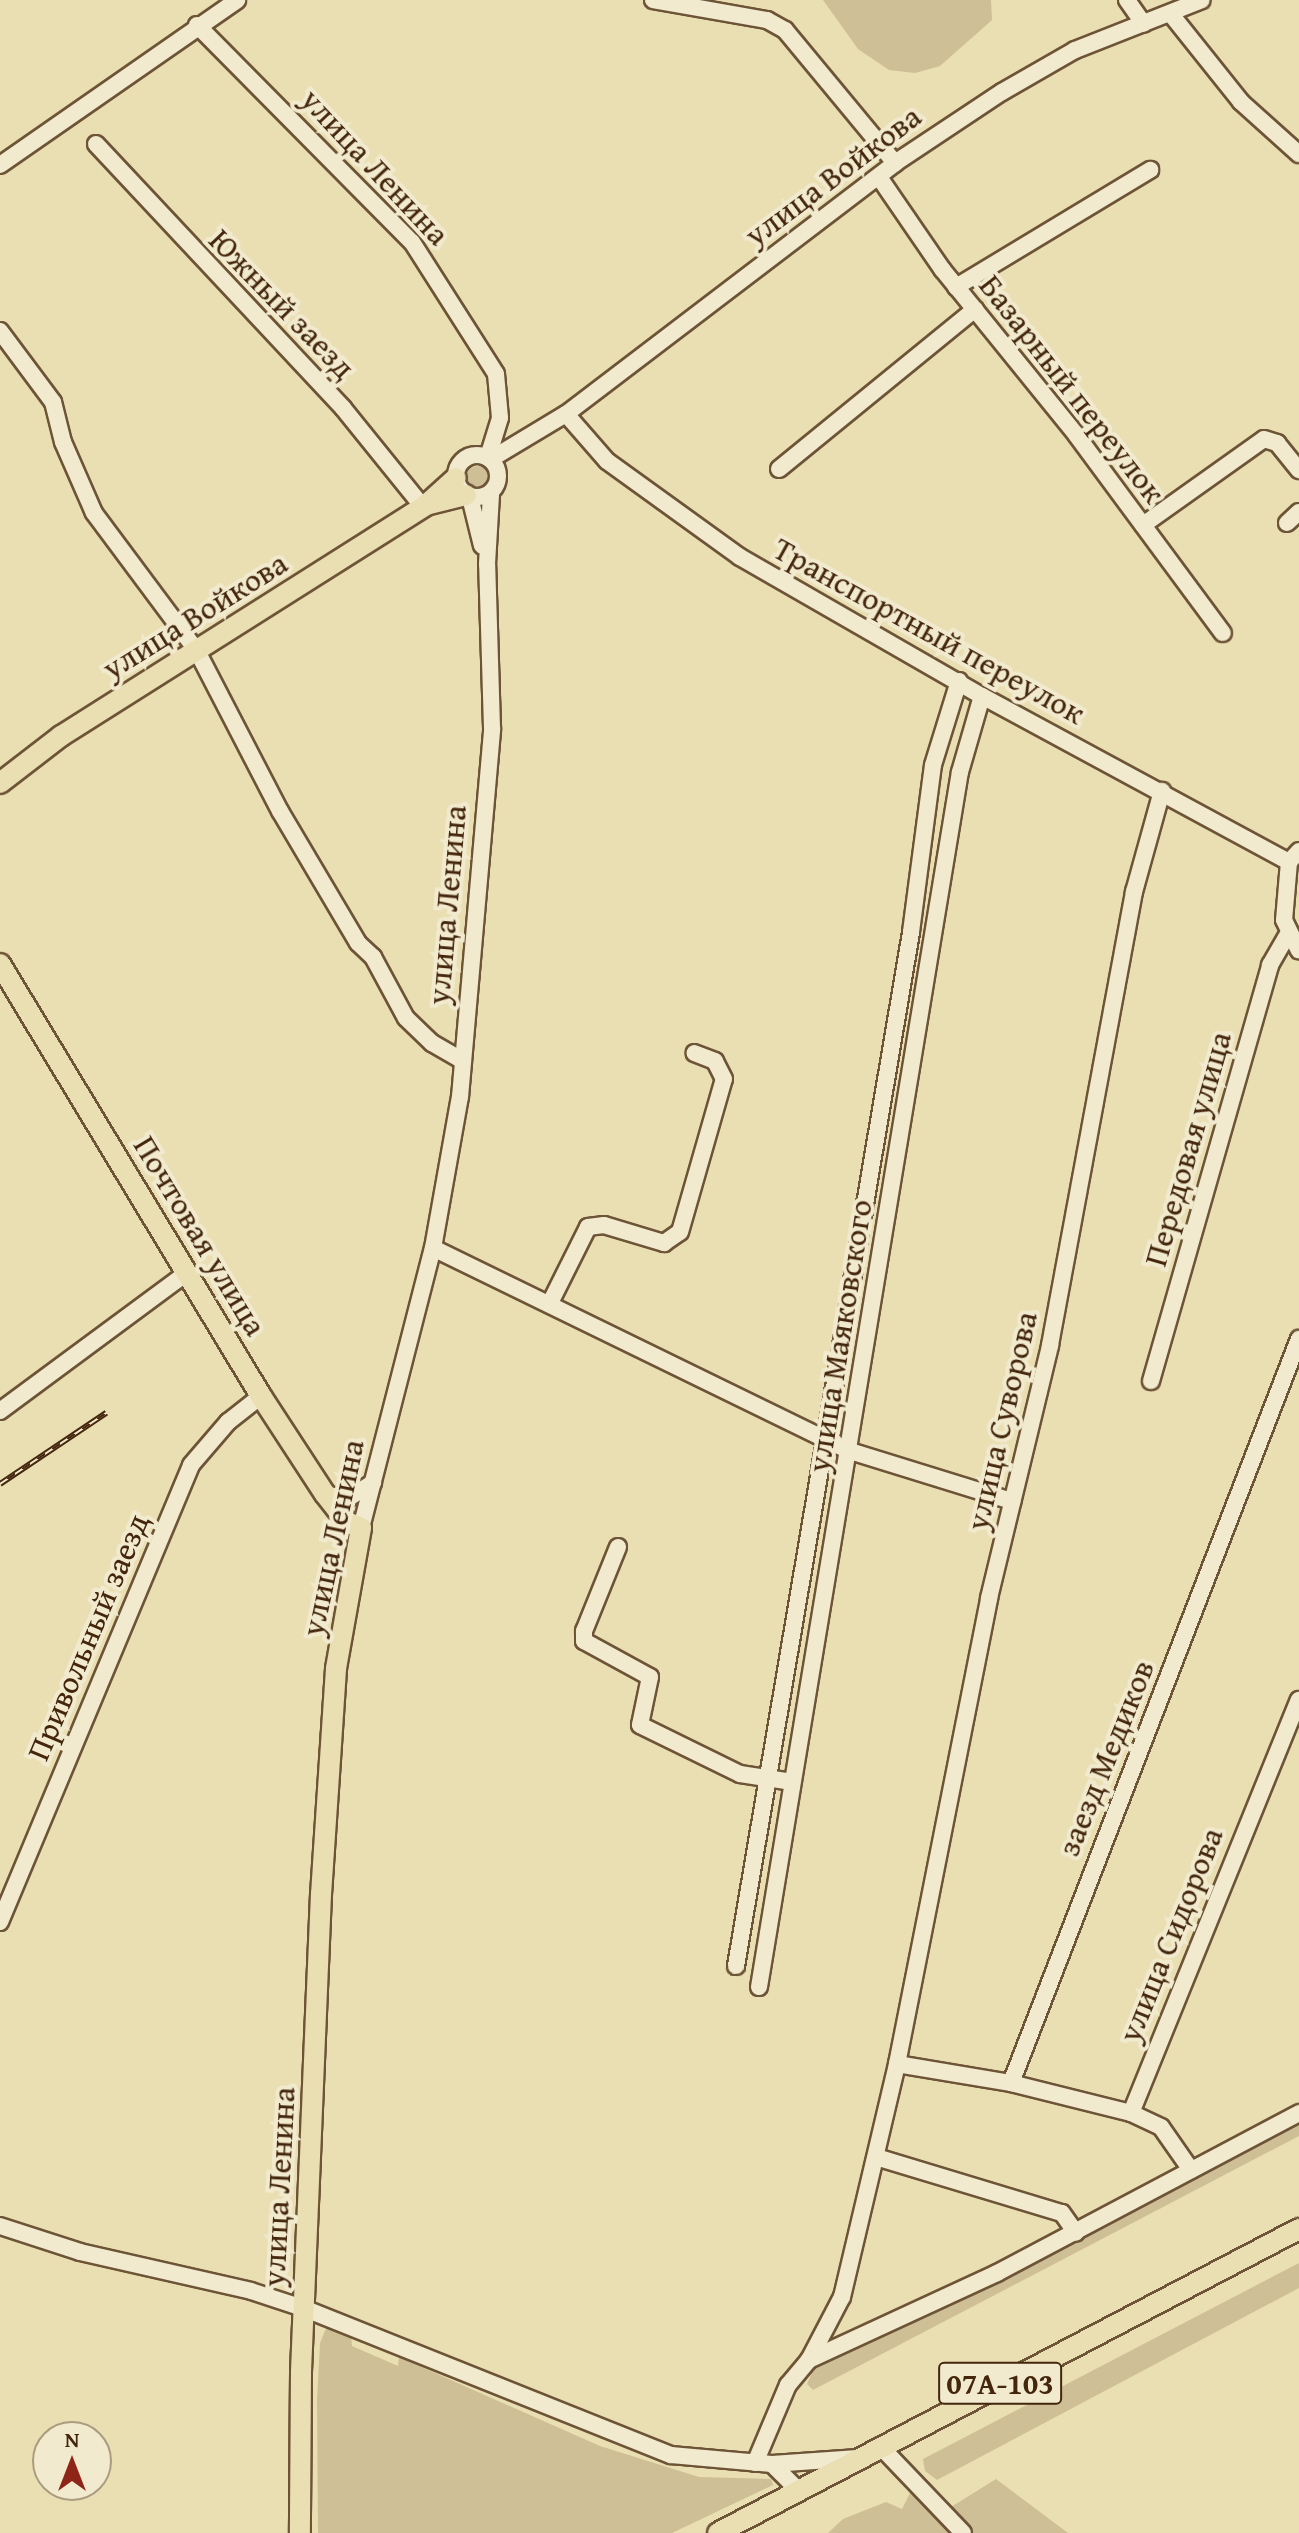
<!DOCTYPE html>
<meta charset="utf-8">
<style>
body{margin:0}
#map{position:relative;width:1299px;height:2533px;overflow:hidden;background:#eadeb3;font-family:"Gentium Book Plus",serif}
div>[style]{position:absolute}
.green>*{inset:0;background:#cebf97}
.round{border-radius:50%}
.roads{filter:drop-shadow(2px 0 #6d5436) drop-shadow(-2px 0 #6d5436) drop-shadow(0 2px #6d5436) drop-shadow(0 -2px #6d5436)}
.minor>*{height:16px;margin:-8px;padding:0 8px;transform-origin:8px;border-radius:8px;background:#f1eace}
.minor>.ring{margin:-8px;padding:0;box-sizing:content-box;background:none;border:16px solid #f1eace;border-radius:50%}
.major>*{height:20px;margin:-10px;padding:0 10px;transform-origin:10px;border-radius:10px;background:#eadeb3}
.rail>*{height:6px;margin-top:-3px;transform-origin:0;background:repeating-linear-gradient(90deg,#f1eace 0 9px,#43260c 0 18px);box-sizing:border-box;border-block:2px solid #43260c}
span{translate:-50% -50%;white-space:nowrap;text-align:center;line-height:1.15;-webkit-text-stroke:8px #f1eace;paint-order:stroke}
.shield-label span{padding:2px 6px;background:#f1eace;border:2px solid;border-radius:6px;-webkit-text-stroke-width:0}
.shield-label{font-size:30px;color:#43260c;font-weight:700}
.street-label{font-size:32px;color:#43260c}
.north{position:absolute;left:32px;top:2421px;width:80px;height:80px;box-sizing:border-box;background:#f1eace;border:2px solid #ab9c80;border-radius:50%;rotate:0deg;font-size:22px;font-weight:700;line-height:32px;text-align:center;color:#43260c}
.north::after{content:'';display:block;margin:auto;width:28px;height:36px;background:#8f2418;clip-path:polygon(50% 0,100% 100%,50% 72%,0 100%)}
</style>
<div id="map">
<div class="green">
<div style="clip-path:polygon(823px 0,991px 0,992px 20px,940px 66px,915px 73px,889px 70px,858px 49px)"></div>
<div class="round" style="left:466px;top:466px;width:24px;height:24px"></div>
<div style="clip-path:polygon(1299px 2117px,1299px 2136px,813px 2390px,807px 2384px,816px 2364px)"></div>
<div style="clip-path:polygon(1299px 2263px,1299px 2288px,937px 2480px,925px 2471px,923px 2459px)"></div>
<div style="clip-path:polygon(327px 2326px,351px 2335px,352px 2346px,398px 2366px,399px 2357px,600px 2446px,699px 2477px,771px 2479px,773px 2485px,672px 2533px,318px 2533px,317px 2401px,320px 2343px)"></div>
<div style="clip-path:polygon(996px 2479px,1068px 2533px,828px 2533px,843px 2519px,886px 2502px,902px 2509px,910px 2493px,935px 2517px)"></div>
</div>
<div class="roads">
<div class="minor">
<div style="left:653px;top:0;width:116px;rotate:10deg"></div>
<div style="left:767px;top:20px;width:21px;rotate:29deg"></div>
<div style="left:785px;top:30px;width:173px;rotate:50.4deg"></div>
<div style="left:1127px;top:0;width:29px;rotate:55deg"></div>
<div style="left:1170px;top:13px;width:114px;rotate:51.4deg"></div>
<div style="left:1241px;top:102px;width:78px;rotate:41.9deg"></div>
<div style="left:197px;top:25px;width:305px;rotate:45.3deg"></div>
<div style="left:412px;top:242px;width:156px;rotate:57.5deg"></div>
<div style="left:496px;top:374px;width:44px;rotate:84.8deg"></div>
<div style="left:500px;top:418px;width:41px;rotate:107.1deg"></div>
<div style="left:96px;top:144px;width:362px;rotate:46.9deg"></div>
<div style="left:343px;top:408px;width:127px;rotate:51.1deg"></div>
<div style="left:0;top:165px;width:289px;rotate:-34.8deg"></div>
<div style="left:879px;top:177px;width:112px;rotate:55.6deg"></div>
<div style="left:942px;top:269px;width:215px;rotate:51deg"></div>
<div style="left:1077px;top:436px;width:245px;rotate:53.5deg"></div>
<div style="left:956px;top:287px;width:227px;rotate:-31.1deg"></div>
<div style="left:0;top:331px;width:89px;rotate:53.3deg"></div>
<div style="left:53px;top:402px;width:41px;rotate:76deg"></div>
<div style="left:63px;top:442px;width:77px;rotate:66.4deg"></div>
<div style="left:94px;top:513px;width:172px;rotate:53.3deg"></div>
<div style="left:197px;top:651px;width:180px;rotate:62.6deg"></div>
<div style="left:280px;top:811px;width:153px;rotate:59.4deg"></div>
<div style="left:358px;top:943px;width:21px;rotate:43deg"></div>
<div style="left:373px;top:957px;width:69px;rotate:61.6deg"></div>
<div style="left:406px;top:1018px;width:36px;rotate:44deg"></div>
<div style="left:432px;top:1043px;width:36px;rotate:30deg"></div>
<div style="left:566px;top:414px;width:62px;rotate:48.9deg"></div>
<div style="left:607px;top:461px;width:164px;rotate:35.8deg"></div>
<div style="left:740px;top:557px;width:279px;rotate:29.9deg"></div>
<div style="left:982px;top:696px;width:349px;rotate:28.4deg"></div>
<div class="ring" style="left:456px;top:455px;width:26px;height:26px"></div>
<div style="left:491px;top:459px;width:87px;rotate:-31deg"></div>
<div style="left:566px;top:414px;width:414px;rotate:-37.3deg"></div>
<div style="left:895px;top:163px;width:128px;rotate:-33.6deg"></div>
<div style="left:1002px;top:92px;width:84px;rotate:-29.9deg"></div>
<div style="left:1075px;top:50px;width:136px;rotate:-21.5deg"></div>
<div style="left:779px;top:469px;width:253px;rotate:-39.2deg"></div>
<div style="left:470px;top:497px;width:50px;rotate:76.2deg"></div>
<div style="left:1287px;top:523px;width:16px;rotate:-43deg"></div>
<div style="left:1143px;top:525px;width:148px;rotate:-35.4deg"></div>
<div style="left:1264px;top:439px;width:14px;rotate:17deg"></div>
<div style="left:1277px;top:443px;width:35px;rotate:51deg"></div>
<div style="left:1299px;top:851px;width:15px;rotate:132deg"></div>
<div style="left:1289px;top:862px;width:58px;rotate:94.9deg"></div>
<div style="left:1284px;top:920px;width:34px;rotate:64deg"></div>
<div style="left:433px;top:1248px;width:464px;rotate:26deg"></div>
<div style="left:850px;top:1451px;width:170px;rotate:17.2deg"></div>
<div style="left:550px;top:1303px;width:85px;rotate:-63.4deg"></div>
<div style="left:588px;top:1227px;width:16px;rotate:-7deg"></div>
<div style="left:604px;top:1225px;width:63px;rotate:16.7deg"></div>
<div style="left:664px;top:1243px;width:19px;rotate:-35deg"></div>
<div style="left:680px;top:1232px;width:159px;rotate:-74deg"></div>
<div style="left:724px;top:1079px;width:20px;rotate:-117deg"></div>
<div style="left:715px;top:1061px;width:22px;rotate:-159deg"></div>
<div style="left:1151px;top:1381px;width:433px;rotate:-74deg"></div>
<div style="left:1270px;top:965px;width:34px;rotate:-60deg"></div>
<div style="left:0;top:1411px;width:234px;rotate:-36.5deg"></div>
<div style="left:325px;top:1494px;width:23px;rotate:13deg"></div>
<div style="left:347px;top:1499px;width:31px;rotate:-32deg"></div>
<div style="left:361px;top:1528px;width:289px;rotate:-75.6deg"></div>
<div style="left:433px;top:1248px;width:153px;rotate:-79.9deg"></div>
<div style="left:460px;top:1097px;width:370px;rotate:-85deg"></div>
<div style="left:492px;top:728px;width:164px;rotate:-91.7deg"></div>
<div style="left:487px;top:564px;width:70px;rotate:-86.7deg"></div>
<div style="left:618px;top:1547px;width:91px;rotate:112deg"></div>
<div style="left:584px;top:1631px;width:10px;rotate:90deg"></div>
<div style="left:584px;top:1641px;width:75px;rotate:28.6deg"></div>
<div style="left:650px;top:1677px;width:49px;rotate:101.8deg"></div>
<div style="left:640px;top:1725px;width:111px;rotate:26.1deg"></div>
<div style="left:740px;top:1774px;width:53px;rotate:8.7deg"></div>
<div style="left:0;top:1922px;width:495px;rotate:-67.3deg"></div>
<div style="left:191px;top:1465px;width:57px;rotate:-49.3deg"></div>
<div style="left:228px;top:1422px;width:42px;rotate:-38.2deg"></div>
<div style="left:736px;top:1966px;width:1049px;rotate:-80.39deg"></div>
<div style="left:911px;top:932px;width:168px;rotate:-82.5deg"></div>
<div style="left:933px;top:765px;width:88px;rotate:-72.8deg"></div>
<div style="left:759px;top:1987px;width:1232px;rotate:-80.61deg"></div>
<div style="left:960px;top:772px;width:79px;rotate:-73.9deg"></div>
<div style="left:897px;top:2064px;width:116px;rotate:9.5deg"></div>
<div style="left:1131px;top:2113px;width:124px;rotate:-166deg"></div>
<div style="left:1011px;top:2083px;width:798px;rotate:-68.84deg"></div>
<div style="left:876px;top:2157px;width:194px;rotate:16.8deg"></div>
<div style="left:1062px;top:2213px;width:24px;rotate:55deg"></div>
<div style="left:1191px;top:2170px;width:52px;rotate:-124.9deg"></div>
<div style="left:1161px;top:2127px;width:33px;rotate:-155deg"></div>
<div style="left:1131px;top:2113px;width:446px;rotate:-67.9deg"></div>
<div style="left:0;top:2226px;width:84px;rotate:18deg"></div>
<div style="left:80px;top:2252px;width:175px;rotate:12.8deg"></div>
<div style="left:251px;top:2291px;width:55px;rotate:18.1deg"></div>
<div style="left:303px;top:2308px;width:396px;rotate:21.8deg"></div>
<div style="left:671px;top:2455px;width:101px;rotate:5.1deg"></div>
<div style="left:772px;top:2464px;width:86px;rotate:-4deg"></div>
<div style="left:809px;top:2360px;width:71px;rotate:-62.4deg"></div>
<div style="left:842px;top:2297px;width:239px;rotate:-76.7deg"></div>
<div style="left:897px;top:2064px;width:475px;rotate:-78.8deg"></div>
<div style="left:989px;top:1598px;width:260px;rotate:-76.4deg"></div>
<div style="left:1050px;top:1345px;width:461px;rotate:-79.5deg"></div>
<div style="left:1134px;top:892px;width:105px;rotate:-74.5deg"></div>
<div style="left:880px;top:2446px;width:120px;rotate:46.3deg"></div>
<div style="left:755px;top:2463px;width:85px;rotate:-67.1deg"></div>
<div style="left:788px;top:2385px;width:33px;rotate:-50deg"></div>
<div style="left:809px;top:2360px;width:207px;rotate:-24.8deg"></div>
<div style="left:997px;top:2273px;width:342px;rotate:-27.9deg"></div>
<div style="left:772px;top:2464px;width:37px;rotate:45deg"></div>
</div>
<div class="major">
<div style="left:430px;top:504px;width:37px;rotate:-14deg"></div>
<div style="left:0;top:783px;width:77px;rotate:-37.6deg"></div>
<div style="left:61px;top:736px;width:432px;rotate:-32.3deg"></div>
<div style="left:426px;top:505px;width:40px;rotate:-42deg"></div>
<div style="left:0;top:964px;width:505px;rotate:58.86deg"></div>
<div style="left:261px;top:1396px;width:117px;rotate:56.9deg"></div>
<div style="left:325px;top:1494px;width:36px;rotate:52deg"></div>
<div style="left:347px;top:1522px;width:15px;rotate:23deg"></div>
<div style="left:361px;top:1528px;width:143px;rotate:100.1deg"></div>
<div style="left:336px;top:1669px;width:225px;rotate:93.8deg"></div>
<div style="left:321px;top:1894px;width:479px;rotate:92.4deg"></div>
<div style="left:301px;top:2373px;width:160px;rotate:90.4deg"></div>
<div style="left:718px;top:2533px;width:656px;rotate:-27.62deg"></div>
</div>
</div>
<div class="rail">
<div style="left:0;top:1484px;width:128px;rotate:-33.8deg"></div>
</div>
<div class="shield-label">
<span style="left:1000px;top:2383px">07А-103</span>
</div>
<div class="street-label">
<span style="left:375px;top:167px;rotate:47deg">улица Ленина</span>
<span style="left:833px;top:176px;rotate:-37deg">улица Войкова</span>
<span style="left:282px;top:304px;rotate:46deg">Южный заезд</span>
<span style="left:1072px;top:389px;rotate:52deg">Базарный переулок</span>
<span style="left:195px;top:616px;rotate:-32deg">улица Войкова</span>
<span style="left:929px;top:631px;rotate:29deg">Транспортный переулок</span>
<span style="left:447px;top:905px;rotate:-85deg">улица Ленина</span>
<span style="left:1188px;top:1149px;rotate:-74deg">Передовая улица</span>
<span style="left:200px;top:1236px;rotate:59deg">Почтовая улица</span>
<span style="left:840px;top:1336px;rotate:-81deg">улица Маяковского</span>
<span style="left:1002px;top:1421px;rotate:-77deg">улица Суворова</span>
<span style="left:333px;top:1538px;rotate:-78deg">улица Ленина</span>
<span style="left:88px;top:1637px;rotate:-67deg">Привольный заезд</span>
<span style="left:1106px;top:1758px;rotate:-68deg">заезд Медиков</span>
<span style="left:1171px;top:1935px;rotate:-68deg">улица Сидорова</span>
<span style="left:279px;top:2187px;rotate:-87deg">улица Ленина</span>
</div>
<div class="north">N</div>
</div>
